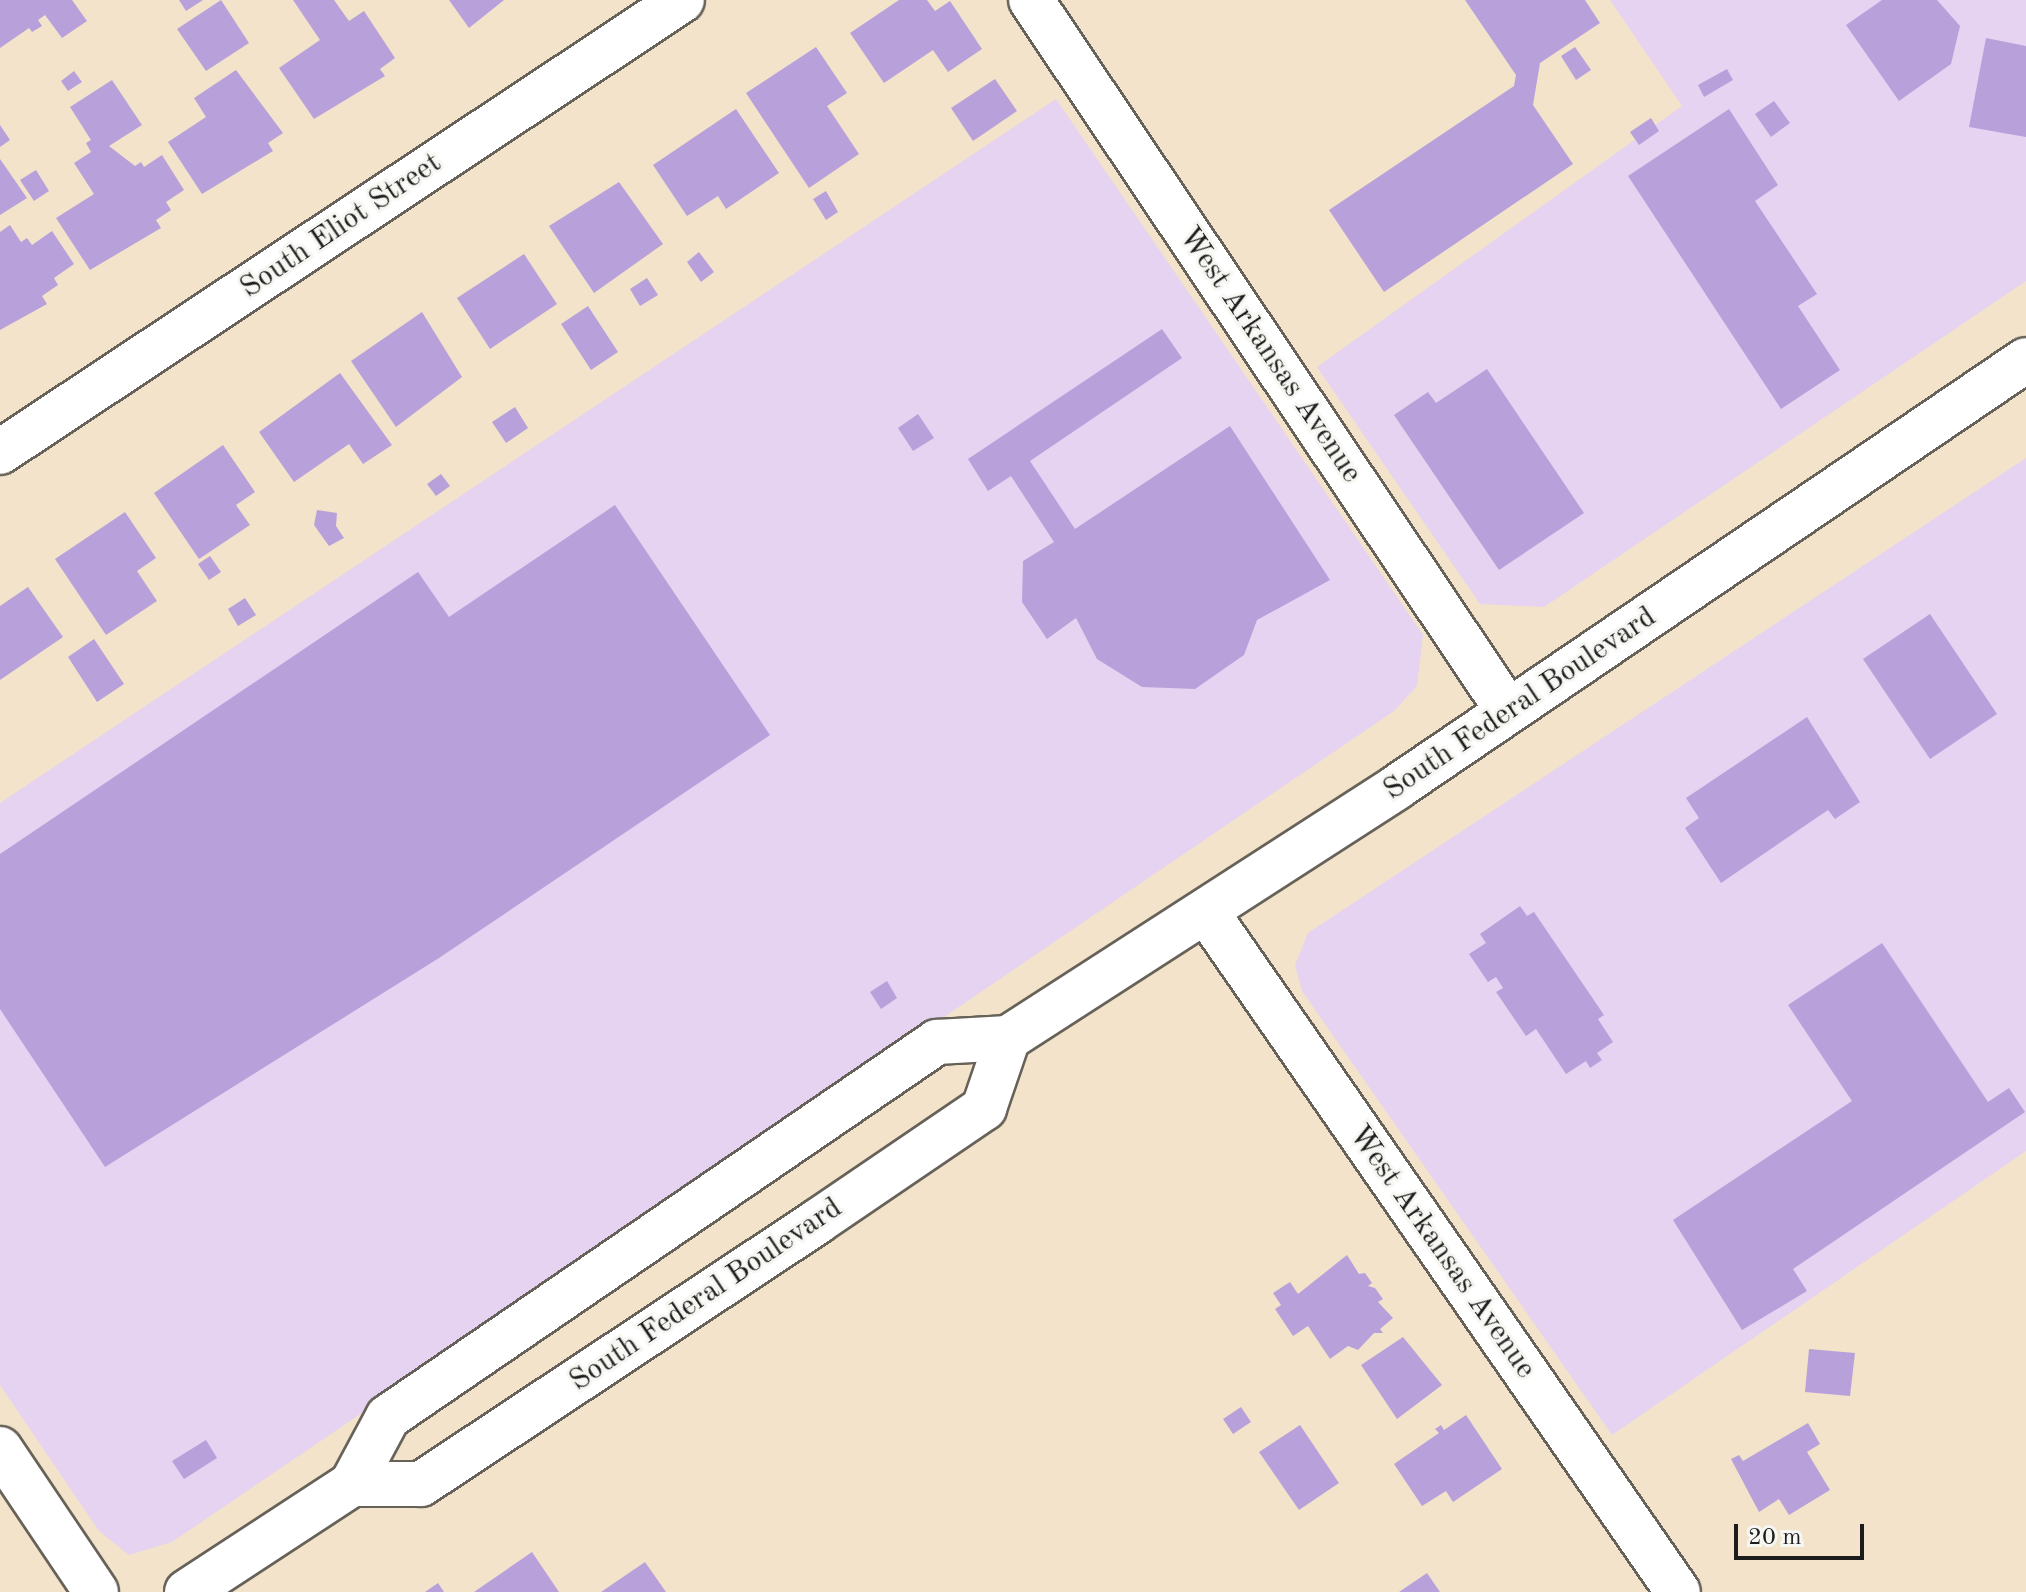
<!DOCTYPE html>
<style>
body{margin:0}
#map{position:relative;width:2026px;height:1592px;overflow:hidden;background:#f2e3ca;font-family:"Old Standard TT",serif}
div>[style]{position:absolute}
.built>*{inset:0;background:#e5d3f1}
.building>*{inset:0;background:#b8a1db}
.roads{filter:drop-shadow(2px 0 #676259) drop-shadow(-2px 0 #676259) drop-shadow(0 2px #676259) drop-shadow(0 -2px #676259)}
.minor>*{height:44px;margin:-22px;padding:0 22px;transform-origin:22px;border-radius:22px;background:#fff}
.major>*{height:44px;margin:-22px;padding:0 22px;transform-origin:22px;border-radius:22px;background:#fff}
span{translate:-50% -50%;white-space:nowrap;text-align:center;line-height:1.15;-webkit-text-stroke:6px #f6f6f2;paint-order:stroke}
.street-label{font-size:30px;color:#1c1c1c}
.scale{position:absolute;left:1734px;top:1524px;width:130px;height:36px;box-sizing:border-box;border:4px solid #1c1c1c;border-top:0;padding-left:10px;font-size:24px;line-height:28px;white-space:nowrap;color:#1c1c1c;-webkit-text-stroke:6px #f6f6f2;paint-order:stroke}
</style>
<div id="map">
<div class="built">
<div style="clip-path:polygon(1610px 0,2026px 0,2026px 281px,1544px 607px,1480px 604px,1317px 367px,1682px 106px)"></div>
<div style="clip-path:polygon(1056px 99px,1423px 635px,1417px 686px,1394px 711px,172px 1542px,129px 1555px,99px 1531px,0 1385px,0 803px)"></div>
<div style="clip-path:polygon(2026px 458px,2026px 1151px,1612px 1435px,1302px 991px,1295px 965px,1308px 933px)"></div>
</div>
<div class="building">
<div style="clip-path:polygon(0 0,72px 0,87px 21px,62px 38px,45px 15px,38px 20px,42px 26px,32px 32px,29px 28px,0 48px)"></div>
<div style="clip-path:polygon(179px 0,203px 0,186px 11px)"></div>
<div style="clip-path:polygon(221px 0,249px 43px,206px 71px,177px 29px)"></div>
<div style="clip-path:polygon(293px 0,334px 0,349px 21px,364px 11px,395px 58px,380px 69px,385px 76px,314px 119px,279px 68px,320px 40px)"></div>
<div style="clip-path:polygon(449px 0,504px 0,469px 28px)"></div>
<div style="clip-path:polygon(899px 0,927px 0,935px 11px,950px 1px,982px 49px,948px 72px,933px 50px,884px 83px,850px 33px)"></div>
<div style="clip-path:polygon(1465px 0,1585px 0,1600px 23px,1540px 63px,1533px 105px,1573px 164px,1384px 292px,1329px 210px,1514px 86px,1516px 75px)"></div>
<div style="clip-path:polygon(1882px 0,1937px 0,1960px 26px,1951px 64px,1899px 101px,1846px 25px)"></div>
<div style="clip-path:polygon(1986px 38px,2026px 46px,2026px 137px,1969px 127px)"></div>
<div style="clip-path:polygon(816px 47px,847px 93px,827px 106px,859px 154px,809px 188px,746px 93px)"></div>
<div style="clip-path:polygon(1575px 47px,1591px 70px,1576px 80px,1561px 56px)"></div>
<div style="clip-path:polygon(1727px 69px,1733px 80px,1704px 97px,1698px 85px)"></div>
<div style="clip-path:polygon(236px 70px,283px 133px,268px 143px,273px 151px,202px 194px,168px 142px,206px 117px,194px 98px)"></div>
<div style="clip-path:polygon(74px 71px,82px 82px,68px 91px,61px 81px)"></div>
<div style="clip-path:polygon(995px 79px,1017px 111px,973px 141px,951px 108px)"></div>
<div style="clip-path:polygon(112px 80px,142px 125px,109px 146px,135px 166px,141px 162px,144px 167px,162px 155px,184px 190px,166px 202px,171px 210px,156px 220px,161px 228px,90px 270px,56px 218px,94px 194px,74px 163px,91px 152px,86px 143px,91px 140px,70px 107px)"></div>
<div style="clip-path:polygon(1774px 101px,1790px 123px,1771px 137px,1755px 114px)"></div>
<div style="clip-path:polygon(736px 109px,779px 173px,726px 209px,718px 196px,687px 216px,653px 165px)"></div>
<div style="clip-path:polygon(1729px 109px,1778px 185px,1755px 201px,1817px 294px,1798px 306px,1840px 370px,1781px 409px,1628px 176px)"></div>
<div style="clip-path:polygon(1651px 118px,1659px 131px,1639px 145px,1630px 132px)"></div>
<div style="clip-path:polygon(0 125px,10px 140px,0 147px)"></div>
<div style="clip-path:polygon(0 159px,27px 198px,0 215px)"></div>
<div style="clip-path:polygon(36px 170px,49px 191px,34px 201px,20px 180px)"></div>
<div style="clip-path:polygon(619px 182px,663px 244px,594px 293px,549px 226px)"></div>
<div style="clip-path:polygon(826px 191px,838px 212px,826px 220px,813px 199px)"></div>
<div style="clip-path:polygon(10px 225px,21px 242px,27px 238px,32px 245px,52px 231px,74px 264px,54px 278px,58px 285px,42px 296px,47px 304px,0 330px,0 232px)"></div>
<div style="clip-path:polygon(699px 252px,714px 272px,701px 282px,687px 262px)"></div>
<div style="clip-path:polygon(524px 254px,557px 304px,490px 349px,457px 298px)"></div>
<div style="clip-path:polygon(647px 278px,658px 295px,640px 306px,630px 289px)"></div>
<div style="clip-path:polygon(588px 306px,618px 352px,591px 370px,561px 324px)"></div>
<div style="clip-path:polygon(422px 312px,462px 377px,396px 427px,351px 361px)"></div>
<div style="clip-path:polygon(1162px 329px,1182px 358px,1030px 461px,1075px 529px,1230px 426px,1330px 580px,1257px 620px,1244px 655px,1195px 689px,1142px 687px,1097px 659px,1076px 618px,1047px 639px,1022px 602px,1023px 561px,1054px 542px,1011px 476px,988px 491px,968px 459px)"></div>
<div style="clip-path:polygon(1487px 369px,1584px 513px,1499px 570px,1394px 415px,1428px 392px,1436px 403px)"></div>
<div style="clip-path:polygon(340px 373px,392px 445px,363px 464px,349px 444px,294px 482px,259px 432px)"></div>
<div style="clip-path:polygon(515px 407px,528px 428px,506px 443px,492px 422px)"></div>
<div style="clip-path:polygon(918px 414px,934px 438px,913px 451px,898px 428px)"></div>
<div style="clip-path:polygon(223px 445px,255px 492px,236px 505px,250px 525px,199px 559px,154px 493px)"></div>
<div style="clip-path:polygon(441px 474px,450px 486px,436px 496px,427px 484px)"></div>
<div style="clip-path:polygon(615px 505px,770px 735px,439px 958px,105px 1167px,0 1009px,0 854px,418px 572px,449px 617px)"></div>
<div style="clip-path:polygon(317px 510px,337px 513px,336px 526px,344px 538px,329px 546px,314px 525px)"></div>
<div style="clip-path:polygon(125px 512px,156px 558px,137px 571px,157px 601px,106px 635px,55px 559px)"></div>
<div style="clip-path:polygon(210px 556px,221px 572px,209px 580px,198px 564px)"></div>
<div style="clip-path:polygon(28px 587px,63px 637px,0 680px,0 606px)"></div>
<div style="clip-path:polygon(245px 598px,256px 615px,238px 626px,228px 609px)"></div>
<div style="clip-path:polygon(1930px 614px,1997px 714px,1930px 759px,1863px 659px)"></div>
<div style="clip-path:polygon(94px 639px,124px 684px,97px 702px,68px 657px)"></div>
<div style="clip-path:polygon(1807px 717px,1860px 802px,1835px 819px,1828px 810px,1721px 883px,1685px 828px,1699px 818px,1686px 798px)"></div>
<div style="clip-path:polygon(1520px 906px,1527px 916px,1534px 912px,1604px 1015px,1598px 1019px,1613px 1042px,1597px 1053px,1602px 1060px,1590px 1068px,1586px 1061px,1566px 1074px,1536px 1029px,1526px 1036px,1496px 992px,1503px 988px,1496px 977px,1488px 982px,1469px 954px,1486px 943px,1480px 934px)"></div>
<div style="clip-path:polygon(1882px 943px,1988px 1102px,2009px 1088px,2025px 1112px,1793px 1269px,1807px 1291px,1742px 1330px,1673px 1220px,1852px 1101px,1788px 1005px)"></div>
<div style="clip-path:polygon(887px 981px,897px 998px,881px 1009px,870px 992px)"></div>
<div style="clip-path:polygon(1347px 1255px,1359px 1274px,1365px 1273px,1372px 1283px,1368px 1286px,1375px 1288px,1383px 1299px,1378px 1302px,1393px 1318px,1380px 1329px,1383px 1333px,1374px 1333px,1358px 1350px,1348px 1346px,1330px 1359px,1308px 1326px,1293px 1336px,1275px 1309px,1281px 1305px,1273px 1293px,1290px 1282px,1298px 1294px)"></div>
<div style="clip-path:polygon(1403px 1337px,1442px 1385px,1397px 1419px,1361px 1365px)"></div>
<div style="clip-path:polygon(1809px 1349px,1855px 1353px,1850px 1396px,1805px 1392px)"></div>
<div style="clip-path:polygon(1241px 1407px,1251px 1422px,1233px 1434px,1223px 1419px)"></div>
<div style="clip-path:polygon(1466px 1415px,1502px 1469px,1453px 1502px,1446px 1491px,1422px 1506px,1394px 1464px,1439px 1433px,1435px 1429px,1441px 1425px,1444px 1430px)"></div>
<div style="clip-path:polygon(1808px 1423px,1820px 1444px,1807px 1452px,1830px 1490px,1789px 1515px,1779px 1499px,1759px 1512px,1731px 1459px,1739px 1455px,1743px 1461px)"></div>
<div style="clip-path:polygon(1300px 1425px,1339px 1483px,1299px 1510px,1259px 1452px)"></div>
<div style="clip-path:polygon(206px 1440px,217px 1458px,184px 1479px,172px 1461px)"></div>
<div style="clip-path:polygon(532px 1552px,559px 1592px,474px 1592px)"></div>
<div style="clip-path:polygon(645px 1562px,666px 1592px,601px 1592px)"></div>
<div style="clip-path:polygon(1427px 1573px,1440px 1592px,1399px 1592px)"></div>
<div style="clip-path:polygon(438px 1583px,444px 1592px,425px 1592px)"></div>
</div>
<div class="roads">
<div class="minor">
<div style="left:1031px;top:0;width:856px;rotate:56.14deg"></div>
<div style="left:0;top:452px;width:818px;rotate:-33.53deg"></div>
<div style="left:1207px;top:913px;width:826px;rotate:55.25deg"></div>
<div style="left:0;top:1449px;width:172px;rotate:56.1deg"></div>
</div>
<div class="major">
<div style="left:352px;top:1484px;width:69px"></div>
<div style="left:421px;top:1484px;width:476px;rotate:-33.5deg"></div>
<div style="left:818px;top:1221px;width:201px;rotate:-34.2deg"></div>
<div style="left:984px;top:1108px;width:74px;rotate:-71.1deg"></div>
<div style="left:187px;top:1592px;width:197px;rotate:-33.2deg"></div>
<div style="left:352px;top:1484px;width:76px;rotate:-61.8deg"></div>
<div style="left:388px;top:1417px;width:665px;rotate:-34.34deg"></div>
<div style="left:937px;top:1042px;width:71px;rotate:-3.2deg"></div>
<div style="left:1008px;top:1038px;width:463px;rotate:-32.8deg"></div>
<div style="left:1397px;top:787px;width:760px;rotate:-34.17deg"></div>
</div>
</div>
<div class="street-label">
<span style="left:341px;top:226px;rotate:-34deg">South Eliot Street</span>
<span style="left:1270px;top:355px;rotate:56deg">West Arkansas Avenue</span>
<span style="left:1520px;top:704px;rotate:-34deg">South Federal Boulevard</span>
<span style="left:1442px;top:1252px;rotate:55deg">West Arkansas Avenue</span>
<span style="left:706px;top:1295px;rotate:-34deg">South Federal Boulevard</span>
</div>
<div class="scale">20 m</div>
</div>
